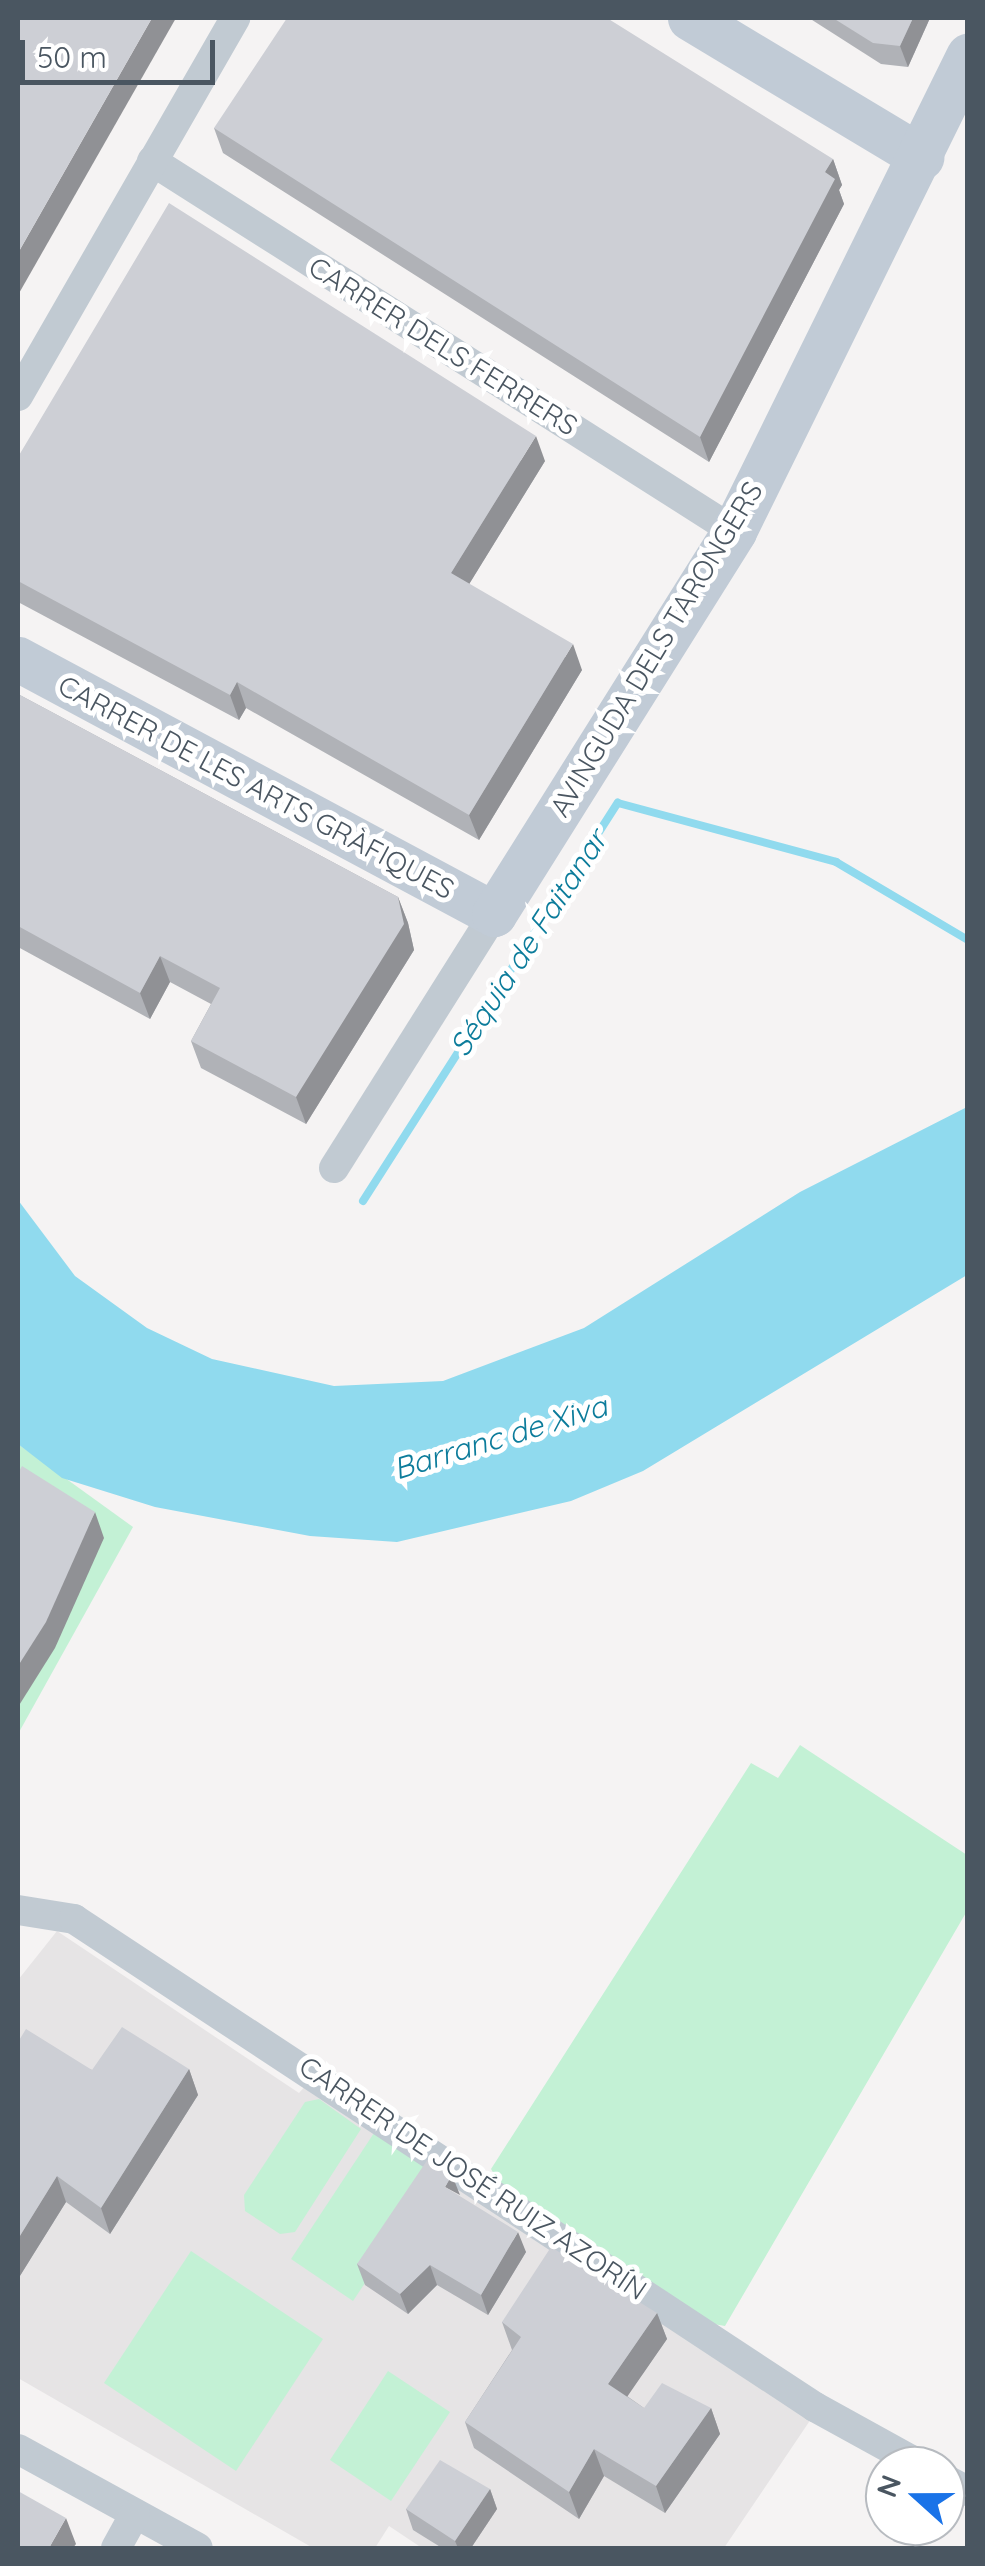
<!DOCTYPE html>
<meta charset="utf-8">
<style>
body{margin:0}
#map{position:relative;width:985px;height:2566px;overflow:hidden;background:#f5f3f3;font-family:Quicksand,sans-serif}
div>[style]{position:absolute}
.education>*{inset:0;background:#e6e4e5}
.green>*{inset:0;background:#c3f1d5}
.water>*{inset:0;background:#90daee}
.stream>*{height:8px;margin:-4px;padding:0 4px;transform-origin:4px;border-radius:4px;background:#90daee}
.street>*{height:30px;margin:-15px;padding:0 15px;transform-origin:15px;border-radius:15px;background:#c1cad2}
.secondary>*{height:45px;margin:-22.5px;padding:0 22.5px;transform-origin:22.5px;border-radius:22.5px;background:#c1cbd6}
.wall>*{inset:0;background:#b0b2b7}
.shaded-wall>*{inset:0;background:#909195}
.building>*{inset:0;background:#cdcfd5}
span{translate:-50% -50%;white-space:nowrap;text-align:center;line-height:1.15;-webkit-text-stroke:10px #fff;paint-order:stroke}
.street-label{font-size:28px;color:#4a5661}
.water-label{font-size:30px;color:#0c7c9b;font-style:italic}
.frame{position:absolute;inset:0;border:20px solid #4a5661;pointer-events:none}
.north{position:absolute;left:865px;top:2446px;width:100px;height:100px;box-sizing:border-box;background:#fff;border:2px solid #b7bbc0;border-radius:50%;rotate:291deg;font-size:28px;font-weight:700;line-height:40px;text-align:center;color:#4a5661}
.north::after{content:'';display:block;margin:auto;width:35px;height:45px;background:#1a73e8;clip-path:polygon(50% 0,100% 100%,50% 72%,0 100%)}
.scale{position:absolute;left:20px;top:40px;width:195px;height:45px;box-sizing:border-box;border:5px solid #4a5661;border-top:0;padding-left:12px;font-size:30px;line-height:35px;white-space:nowrap;color:#4a5661;-webkit-text-stroke:8px #fff;paint-order:stroke}
</style>
<div id="map">
<div class="education">
<div style="clip-path:polygon(57px 1931px,299px 2093px,308px 2083px,811px 2419px,724px 2548px,422px 2548px,389px 2526px,375px 2548px,313px 2548px,18px 2378px,18px 1980px)"></div>
</div>
<div class="green">
<div style="clip-path:polygon(18px 1444px,133px 1527px,18px 1734px)"></div>
<div style="clip-path:polygon(800px 1745px,967px 1855px,967px 1911px,725px 2326px,702px 2322px,503px 2189px,491px 2169px,751px 1763px,778px 1778px)"></div>
<div style="clip-path:polygon(319px 2099px,361px 2129px,295px 2232px,280px 2234px,245px 2211px,244px 2195px,305px 2102px)"></div>
<div style="clip-path:polygon(374px 2133px,437px 2175px,353px 2301px,291px 2259px)"></div>
<div style="clip-path:polygon(191px 2251px,323px 2339px,236px 2471px,104px 2383px)"></div>
<div style="clip-path:polygon(388px 2371px,450px 2412px,391px 2501px,330px 2460px)"></div>
</div>
<div class="water">
<div style="clip-path:polygon(967px 1107px,967px 1275px,643px 1471px,571px 1501px,397px 1542px,310px 1536px,155px 1507px,62px 1478px,18px 1444px,18px 1200px,75px 1276px,147px 1328px,212px 1359px,334px 1386px,443px 1381px,584px 1328px,800px 1192px)"></div>
</div>
<div class="stream">
<div style="left:363px;top:1201px;width:473px;rotate:-57.4deg"></div>
<div style="left:618px;top:803px;width:226px;rotate:15.1deg"></div>
<div style="left:836px;top:862px;width:153px;rotate:30.6deg"></div>
</div>
<div class="street">
<div style="left:152px;top:161px;width:690px;rotate:32.45deg"></div>
<div style="left:18px;top:396px;width:436px;rotate:-60.1deg"></div>
<div style="left:334px;top:1168px;width:300px;rotate:-57.8deg"></div>
<div style="left:18px;top:1910px;width:57px;rotate:9.1deg"></div>
<div style="left:74px;top:1919px;width:887px;rotate:33.37deg"></div>
<div style="left:815px;top:2407px;width:122px;rotate:28.9deg"></div>
<div style="left:18px;top:2449px;width:205px;rotate:28.8deg"></div>
<div style="left:945px;top:2479px;width:26px;rotate:28deg"></div>
<div style="left:116px;top:2548px;width:39px;rotate:-61deg"></div>
</div>
<div class="secondary">
<div style="left:690px;top:18px;width:270px;rotate:31deg"></div>
<div style="left:18px;top:659px;width:540px;rotate:28.18deg"></div>
<div style="left:494px;top:914px;width:452px;rotate:-57.9deg"></div>
<div style="left:734px;top:531px;width:530px;rotate:-63.77deg"></div>
</div>
<div class="wall">
<div style="clip-path:polygon(809px 18px,930px 18px,908px 67px,881px 64px)"></div>
<div style="clip-path:polygon(214px 128px,833px 159px,842px 185px,839px 190px,844px 204px,709px 462px,223px 153px)"></div>
<div style="clip-path:polygon(18px 457px,545px 461px,469px 584px,582px 670px,479px 840px,246px 708px,239px 720px,18px 602px)"></div>
<div style="clip-path:polygon(18px 694px,398px 897px,408px 923px,414px 950px,306px 1124px,201px 1068px,191px 1041px,211px 1004px,170px 982px,150px 1019px,18px 947px)"></div>
<div style="clip-path:polygon(18px 2042px,92px 2070px,189px 2069px,198px 2095px,110px 2234px,66px 2202px,18px 2279px)"></div>
<div style="clip-path:polygon(459px 2196px,526px 2252px,488px 2315px,437px 2285px,408px 2314px,365px 2285px,357px 2264px)"></div>
<div style="clip-path:polygon(657px 2313px,667px 2339px,627px 2396px,644px 2408px,711px 2408px,720px 2434px,665px 2513px,604px 2476px,579px 2519px,474px 2448px,465px 2422px,512px 2350px,502px 2322px)"></div>
<div style="clip-path:polygon(490px 2489px,497px 2509px,471px 2548px,442px 2548px,413px 2530px,406px 2509px)"></div>
</div>
<div class="shaded-wall">
<div style="clip-path:polygon(152px 18px,176px 18px,18px 295px,18px 253px)"></div>
<div style="clip-path:polygon(913px 18px,930px 18px,908px 67px,900px 46px)"></div>
<div style="clip-path:polygon(833px 159px,842px 185px,839px 190px,844px 204px,709px 462px,700px 437px,825px 172px)"></div>
<div style="clip-path:polygon(536px 436px,545px 461px,460px 599px,451px 573px)"></div>
<div style="clip-path:polygon(573px 644px,582px 670px,479px 840px,469px 815px)"></div>
<div style="clip-path:polygon(237px 682px,246px 708px,239px 720px,230px 695px)"></div>
<div style="clip-path:polygon(398px 897px,408px 923px,414px 950px,306px 1124px,296px 1097px)"></div>
<div style="clip-path:polygon(160px 956px,170px 982px,150px 1019px,140px 993px)"></div>
<div style="clip-path:polygon(95px 1512px,104px 1538px,55px 1648px,18px 1707px,18px 1666px)"></div>
<div style="clip-path:polygon(189px 2069px,198px 2095px,110px 2234px,101px 2208px)"></div>
<div style="clip-path:polygon(452px 2175px,460px 2195px,445px 2187px)"></div>
<div style="clip-path:polygon(57px 2176px,66px 2202px,18px 2279px,18px 2239px)"></div>
<div style="clip-path:polygon(518px 2232px,526px 2252px,488px 2315px,481px 2295px)"></div>
<div style="clip-path:polygon(430px 2265px,437px 2285px,408px 2314px,400px 2294px)"></div>
<div style="clip-path:polygon(657px 2313px,667px 2339px,618px 2410px,608px 2384px)"></div>
<div style="clip-path:polygon(711px 2408px,720px 2434px,665px 2513px,656px 2486px)"></div>
<div style="clip-path:polygon(594px 2449px,604px 2476px,579px 2519px,569px 2492px)"></div>
<div style="clip-path:polygon(490px 2489px,497px 2509px,471px 2548px,458px 2548px,455px 2541px)"></div>
<div style="clip-path:polygon(66px 2518px,76px 2544px,73px 2548px,49px 2548px)"></div>
</div>
<div class="building">
<div style="clip-path:polygon(18px 18px,152px 18px,18px 253px)"></div>
<div style="clip-path:polygon(287px 18px,607px 18px,833px 159px,825px 172px,835px 179px,700px 437px,214px 128px)"></div>
<div style="clip-path:polygon(833px 18px,913px 18px,900px 46px,873px 43px)"></div>
<div style="clip-path:polygon(169px 203px,536px 436px,451px 573px,573px 644px,469px 815px,237px 682px,230px 695px,18px 581px,18px 457px)"></div>
<div style="clip-path:polygon(18px 694px,398px 897px,404px 924px,296px 1097px,191px 1041px,220px 988px,160px 956px,140px 993px,18px 926px)"></div>
<div style="clip-path:polygon(22px 1466px,95px 1512px,46px 1622px,18px 1666px,18px 1473px)"></div>
<div style="clip-path:polygon(122px 2027px,189px 2069px,101px 2208px,57px 2176px,18px 2239px,18px 2042px,26px 2029px,92px 2070px)"></div>
<div style="clip-path:polygon(428px 2159px,452px 2175px,445px 2187px,518px 2232px,481px 2295px,430px 2265px,400px 2294px,357px 2264px)"></div>
<div style="clip-path:polygon(551px 2247px,657px 2313px,608px 2384px,644px 2408px,662px 2383px,711px 2408px,656px 2486px,594px 2449px,569px 2492px,465px 2422px,521px 2337px,502px 2322px)"></div>
<div style="clip-path:polygon(440px 2460px,490px 2489px,455px 2541px,406px 2509px)"></div>
<div style="clip-path:polygon(18px 2491px,66px 2518px,49px 2548px,18px 2548px)"></div>
</div>
<div class="street-label">
<span style="left:443px;top:346px;rotate:32deg">CARRER DELS FERRERS</span>
<span style="left:656px;top:649px;rotate:-59deg">AVINGUDA DELS TARONGERS</span>
<span style="left:256px;top:787px;rotate:28deg">CARRER DE LES ARTS GRÀFIQUES</span>
<span style="left:473px;top:2178px;rotate:34deg">CARRER DE JOSÉ RUIZ AZORÍN</span>
</div>
<div class="water-label">
<span style="left:528px;top:943px;rotate:-57deg">Séquia de Faitanar</span>
<span style="left:500px;top:1437px;rotate:-17deg">Barranc de Xiva</span>
</div>
<div class="frame"></div>
<div class="north">N</div>
<div class="scale">50 m</div>
</div>
